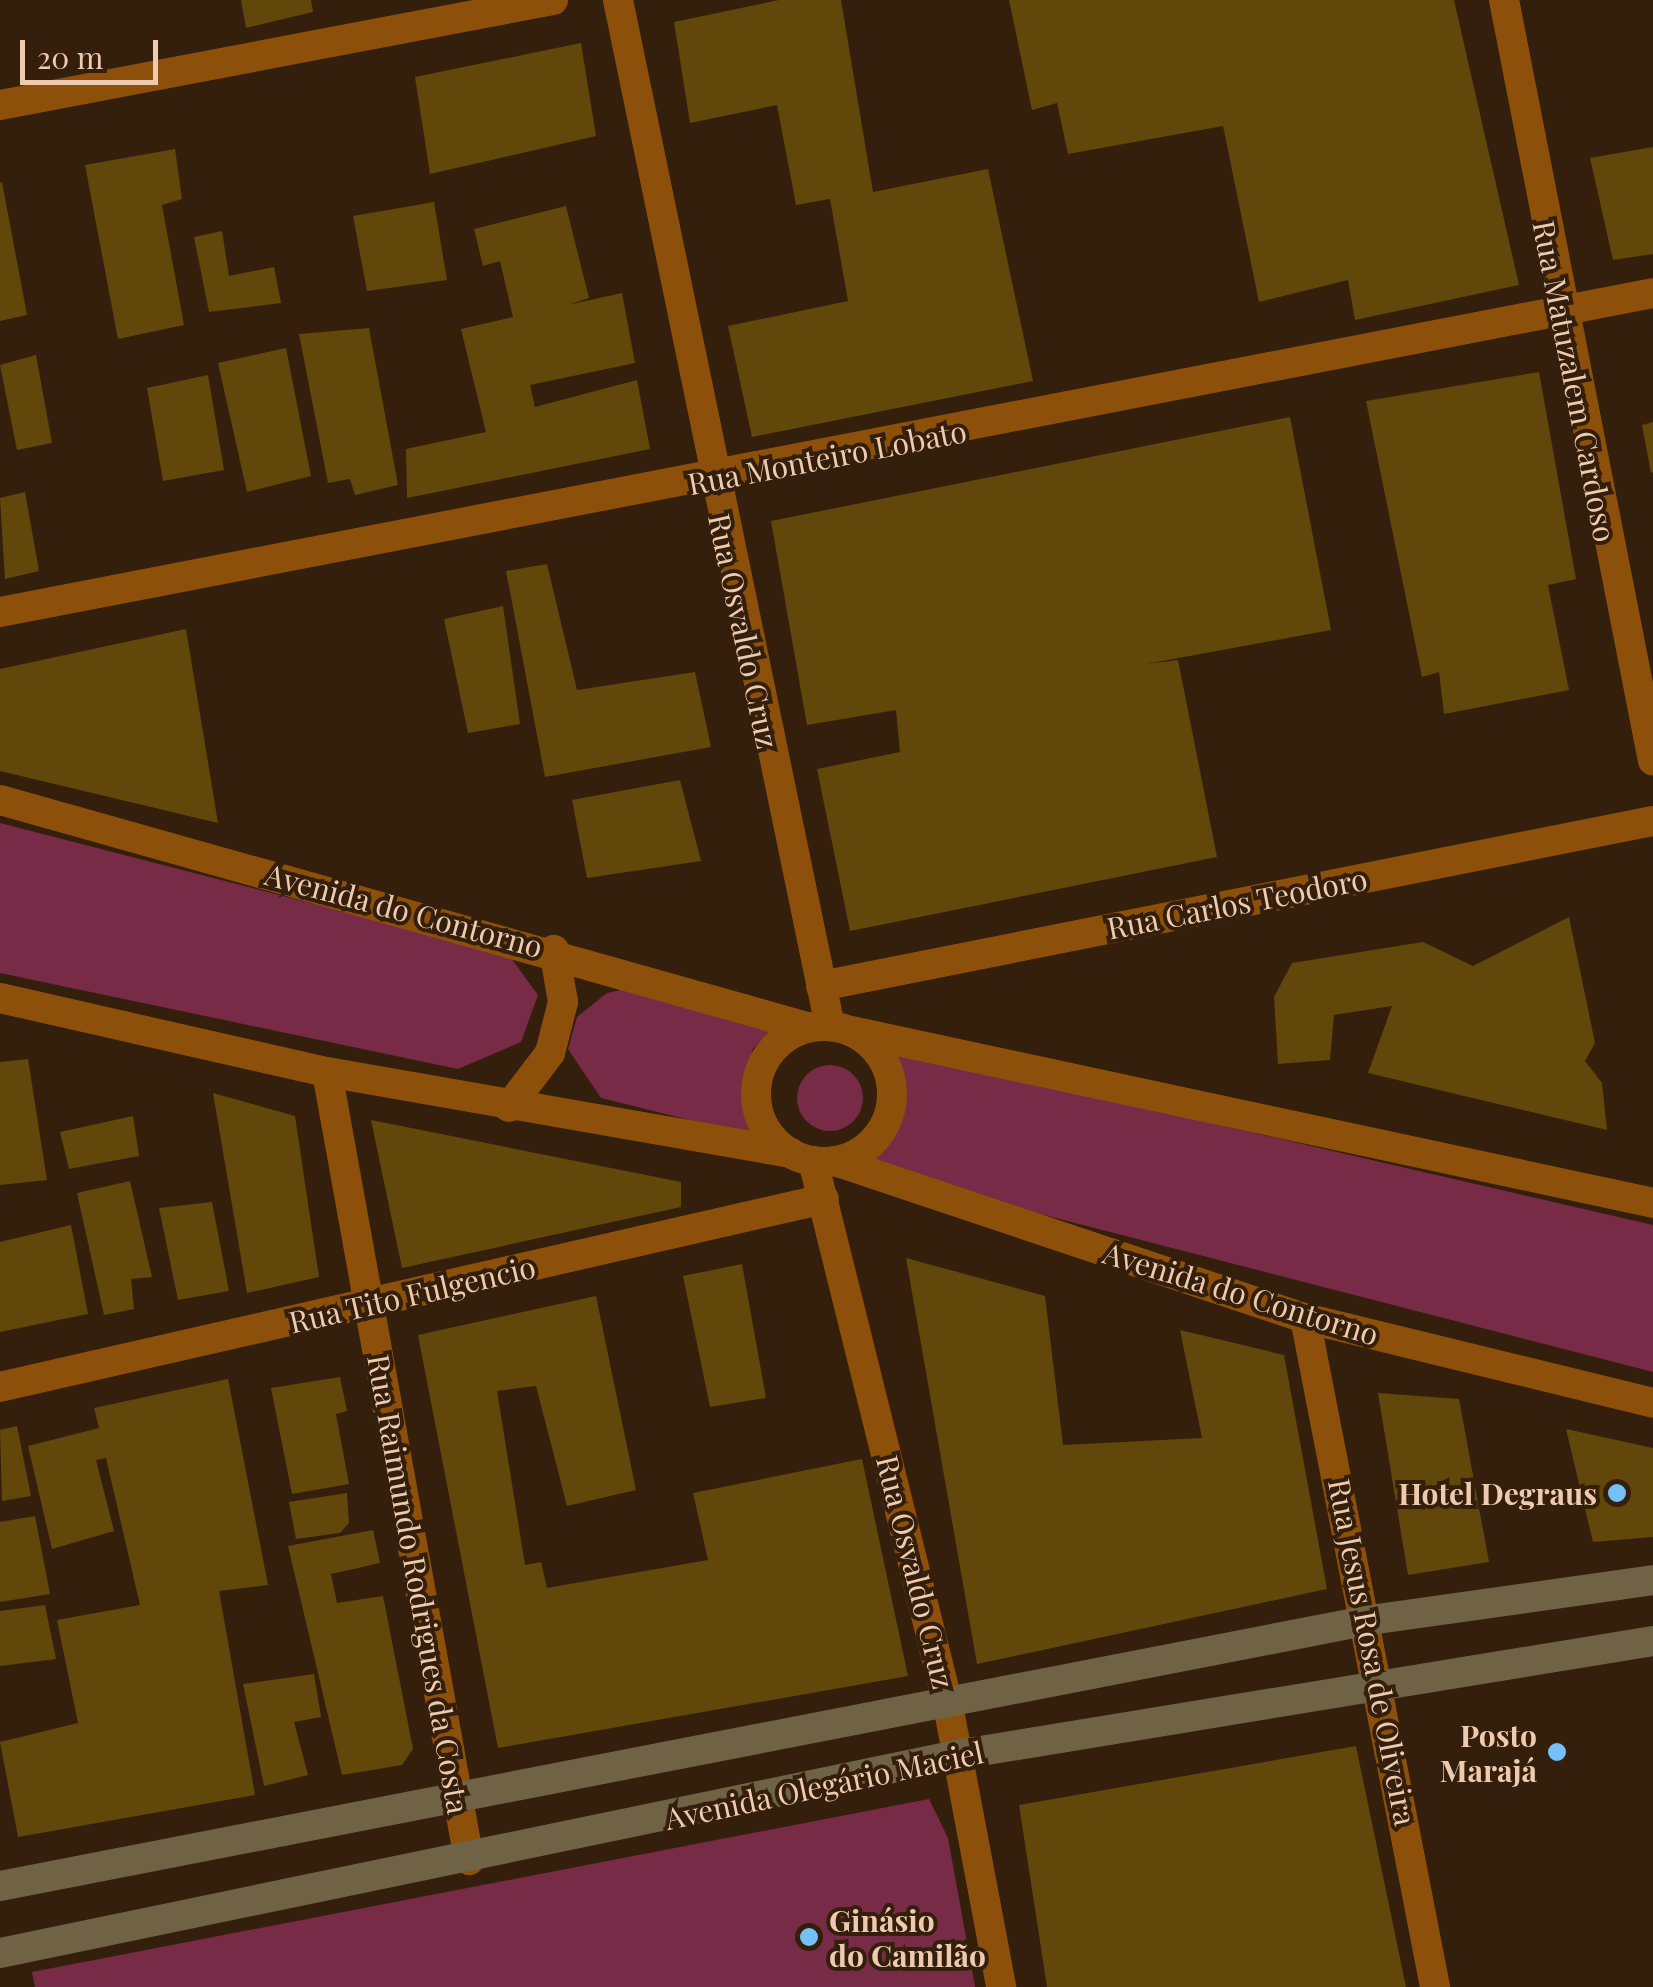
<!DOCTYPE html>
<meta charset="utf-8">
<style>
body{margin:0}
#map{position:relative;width:1653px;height:1987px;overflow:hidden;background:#341f0c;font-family:"Playfair Display",serif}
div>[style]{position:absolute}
.green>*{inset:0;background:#782b46}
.round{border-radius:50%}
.building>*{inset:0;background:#62470b}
.street>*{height:30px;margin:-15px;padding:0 15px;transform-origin:15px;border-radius:15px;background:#8d500b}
.street>.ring{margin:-15px;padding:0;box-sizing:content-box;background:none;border:30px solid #8d500b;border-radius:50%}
.secondary>*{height:30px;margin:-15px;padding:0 15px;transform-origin:15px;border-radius:15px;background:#706345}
.dots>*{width:28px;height:28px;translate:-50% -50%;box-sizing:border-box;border:5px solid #341f0c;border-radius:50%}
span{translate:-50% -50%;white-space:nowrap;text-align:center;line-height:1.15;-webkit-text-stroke:8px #341f0c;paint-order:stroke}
.street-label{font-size:30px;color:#eecbaf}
.poi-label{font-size:30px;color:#eecbaf;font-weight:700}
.right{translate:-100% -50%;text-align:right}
.left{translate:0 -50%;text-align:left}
.scale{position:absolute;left:20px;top:40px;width:138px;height:45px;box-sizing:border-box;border:5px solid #eecbaf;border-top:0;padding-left:12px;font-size:30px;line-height:35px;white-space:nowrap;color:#eecbaf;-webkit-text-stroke:8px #341f0c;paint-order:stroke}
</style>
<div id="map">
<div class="green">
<div style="clip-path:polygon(0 823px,508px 954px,538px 995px,521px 1042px,458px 1069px,0 973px)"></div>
<div style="clip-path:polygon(642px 985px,777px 1023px,753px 1049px,744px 1087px,750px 1135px,601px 1098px,568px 1049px,577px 1017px,607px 993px)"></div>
<div style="clip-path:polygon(891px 1049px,1653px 1225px,1653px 1372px,866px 1169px,899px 1126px)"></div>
<div class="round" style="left:797px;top:1065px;width:66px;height:66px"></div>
<div style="clip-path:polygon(929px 1799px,948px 1838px,975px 1987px,35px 1987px,32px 1972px)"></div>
</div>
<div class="building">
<div style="clip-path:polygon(241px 0,311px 0,313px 12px,246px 28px)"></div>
<div style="clip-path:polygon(779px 0,841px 0,873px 192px,988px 169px,1033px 381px,752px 437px,728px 326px,848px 301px,830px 199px,796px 205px,777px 105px,690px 123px,674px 22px)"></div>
<div style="clip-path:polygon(1009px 0,1454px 0,1519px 285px,1355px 320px,1348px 280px,1259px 302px,1223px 126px,1068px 154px,1057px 103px,1032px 110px)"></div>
<div style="clip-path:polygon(581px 43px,596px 136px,430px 174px,415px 77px)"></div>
<div style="clip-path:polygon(1653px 147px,1653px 254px,1613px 260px,1590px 158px)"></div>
<div style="clip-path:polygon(175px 149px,182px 199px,162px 205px,184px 325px,118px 339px,85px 165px)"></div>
<div style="clip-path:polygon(2px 182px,27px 315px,0 321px,0 183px)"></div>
<div style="clip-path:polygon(434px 202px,447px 280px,367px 291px,353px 216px)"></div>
<div style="clip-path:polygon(566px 206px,589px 298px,568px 305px,622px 293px,635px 363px,530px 385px,535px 407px,637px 380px,650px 449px,407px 498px,406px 449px,486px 432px,461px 329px,513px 317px,500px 261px,483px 266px,474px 229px)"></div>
<div style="clip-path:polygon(222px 231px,229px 276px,274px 267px,281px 303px,209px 312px,194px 237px)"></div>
<div style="clip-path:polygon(369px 328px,398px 485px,355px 495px,350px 479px,328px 483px,299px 334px)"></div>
<div style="clip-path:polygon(286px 348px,311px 476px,247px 492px,218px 363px)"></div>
<div style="clip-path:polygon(36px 355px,52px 443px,17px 450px,0 365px)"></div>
<div style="clip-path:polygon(1539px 372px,1576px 579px,1548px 585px,1569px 690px,1444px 714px,1439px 672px,1422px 677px,1366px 401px)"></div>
<div style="clip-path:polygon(208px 375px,224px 470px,163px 481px,147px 388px)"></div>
<div style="clip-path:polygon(1290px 417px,1331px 630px,1146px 664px,1178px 660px,1217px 857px,850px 931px,817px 769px,900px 752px,896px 710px,807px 725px,771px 521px)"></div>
<div style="clip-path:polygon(1653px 422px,1653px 472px,1651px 473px,1642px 425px)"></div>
<div style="clip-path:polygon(25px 492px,39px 571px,5px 579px,0 498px)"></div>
<div style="clip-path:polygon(547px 564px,577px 690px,695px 672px,711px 747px,545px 777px,506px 571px)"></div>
<div style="clip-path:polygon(503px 606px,520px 724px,468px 733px,444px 619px)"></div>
<div style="clip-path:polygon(186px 629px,218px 823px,0 771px,0 669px)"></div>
<div style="clip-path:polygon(680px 780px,701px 861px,587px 878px,572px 800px)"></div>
<div style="clip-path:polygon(1569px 917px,1595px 1043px,1585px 1061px,1602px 1083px,1607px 1130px,1368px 1073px,1392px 1006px,1334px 1015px,1330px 1060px,1278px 1064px,1274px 997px,1292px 963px,1423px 942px,1473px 966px)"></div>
<div style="clip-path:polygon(28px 1059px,47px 1180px,0 1185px,0 1062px)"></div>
<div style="clip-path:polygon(213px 1093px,295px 1116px,319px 1277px,247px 1293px)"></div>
<div style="clip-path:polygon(133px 1116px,139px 1156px,69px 1169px,60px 1132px)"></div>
<div style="clip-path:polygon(371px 1120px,681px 1182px,681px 1207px,402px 1268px)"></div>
<div style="clip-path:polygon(130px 1181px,152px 1277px,131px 1279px,134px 1309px,104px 1315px,77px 1193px)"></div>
<div style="clip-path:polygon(212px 1202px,229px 1291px,178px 1300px,159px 1208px)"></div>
<div style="clip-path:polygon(71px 1225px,88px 1314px,0 1332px,0 1242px)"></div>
<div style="clip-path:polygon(906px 1258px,1045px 1296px,1063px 1445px,1202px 1438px,1180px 1330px,1284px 1355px,1327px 1589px,977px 1664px)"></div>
<div style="clip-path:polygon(742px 1264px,766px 1398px,710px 1407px,683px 1276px)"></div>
<div style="clip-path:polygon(596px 1296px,636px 1490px,567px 1506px,536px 1386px,497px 1391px,525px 1565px,541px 1562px,547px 1588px,708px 1560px,693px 1493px,862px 1459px,908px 1676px,498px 1748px,418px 1335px)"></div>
<div style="clip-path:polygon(340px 1377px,347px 1411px,336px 1414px,349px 1484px,292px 1494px,271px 1388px)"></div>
<div style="clip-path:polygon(228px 1379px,268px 1585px,219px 1591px,255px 1795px,18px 1837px,0 1742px,78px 1723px,57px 1620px,140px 1605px,106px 1458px,96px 1460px,114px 1531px,52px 1549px,28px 1446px,99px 1428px,94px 1408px)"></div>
<div style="clip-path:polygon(1378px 1393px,1459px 1399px,1489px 1562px,1408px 1575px)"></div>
<div style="clip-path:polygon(17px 1426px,31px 1496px,2px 1501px,0 1430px)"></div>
<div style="clip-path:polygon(1566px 1429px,1653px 1448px,1653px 1537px,1593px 1542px)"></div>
<div style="clip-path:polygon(347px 1493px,349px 1523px,340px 1533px,296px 1539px,289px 1502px)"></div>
<div style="clip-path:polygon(35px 1516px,50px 1594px,0 1602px,0 1522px)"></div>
<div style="clip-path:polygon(373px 1530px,380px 1563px,331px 1574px,337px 1603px,383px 1596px,413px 1749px,402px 1765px,342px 1775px,288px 1546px)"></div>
<div style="clip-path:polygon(45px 1605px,56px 1659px,0 1666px,0 1611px)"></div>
<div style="clip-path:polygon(314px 1674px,321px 1717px,294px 1722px,308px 1775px,264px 1786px,243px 1684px)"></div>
<div style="clip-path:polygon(1356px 1746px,1406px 1987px,1047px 1987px,1019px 1805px)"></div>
</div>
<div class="street">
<div style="left:618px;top:0;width:1048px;rotate:78.33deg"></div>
<div style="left:1504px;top:0;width:775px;rotate:78.92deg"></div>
<div style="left:0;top:105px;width:563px;rotate:-10.75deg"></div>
<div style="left:0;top:612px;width:1683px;rotate:-10.92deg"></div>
<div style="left:0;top:800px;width:838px;rotate:15.71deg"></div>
<div style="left:821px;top:986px;width:848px;rotate:-11.22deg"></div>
<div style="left:0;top:998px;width:335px;rotate:12.8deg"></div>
<div style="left:327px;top:1072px;width:471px;rotate:9.9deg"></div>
<div class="ring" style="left:756px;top:1026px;width:106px;height:106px"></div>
<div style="left:851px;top:1031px;width:820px;rotate:12.1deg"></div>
<div style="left:327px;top:1072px;width:801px;rotate:79.78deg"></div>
<div style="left:509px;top:1107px;width:68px;rotate:-52.8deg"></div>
<div style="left:550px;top:1053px;width:53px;rotate:-75.7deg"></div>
<div style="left:563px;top:1002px;width:53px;rotate:-99.8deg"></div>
<div style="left:813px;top:1161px;width:555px;rotate:76.04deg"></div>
<div style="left:947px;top:1700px;width:292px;rotate:79.3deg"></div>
<div style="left:835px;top:1161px;width:496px;rotate:18.5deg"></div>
<div style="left:1305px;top:1318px;width:358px;rotate:13.7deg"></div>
<div style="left:1305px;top:1318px;width:682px;rotate:79deg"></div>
<div style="left:0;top:1387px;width:845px;rotate:-12.85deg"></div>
</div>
<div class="secondary">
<div style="left:0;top:1886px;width:1396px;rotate:-10.99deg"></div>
<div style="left:1370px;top:1620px;width:286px;rotate:-8deg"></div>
<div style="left:0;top:1953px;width:976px;rotate:-11.7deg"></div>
<div style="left:956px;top:1755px;width:706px;rotate:-9.29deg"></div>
</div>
<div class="dots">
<div style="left:1617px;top:1493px;background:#75c0f6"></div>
<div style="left:1557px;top:1752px;background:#75c0f6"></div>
<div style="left:809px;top:1937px;background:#75c0f6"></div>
</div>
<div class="street-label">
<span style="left:1575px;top:381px;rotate:79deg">Rua Matuzalem Cardoso</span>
<span style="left:827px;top:457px;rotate:-11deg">Rua Monteiro Lobato</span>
<span style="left:744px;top:631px;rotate:78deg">Rua Osvaldo Cruz</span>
<span style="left:1237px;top:903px;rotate:-11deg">Rua Carlos Teodoro</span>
<span style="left:404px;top:910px;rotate:15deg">Avenida do Contorno</span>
<span style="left:1241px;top:1293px;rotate:17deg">Avenida do Contorno</span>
<span style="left:412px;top:1294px;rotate:-13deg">Rua Tito Fulgencio</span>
<span style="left:916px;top:1572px;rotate:76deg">Rua Osvaldo Cruz</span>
<span style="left:419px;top:1584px;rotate:80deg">Rua Raimundo Rodrigues da Costa</span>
<span style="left:1373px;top:1652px;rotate:79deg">Rua Jesus Rosa de Oliveira</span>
<span style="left:824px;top:1785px;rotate:-12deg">Avenida Olegário Maciel</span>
</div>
<div class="poi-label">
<span class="right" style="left:1597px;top:1493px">Hotel Degraus</span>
<span class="right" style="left:1537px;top:1752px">Posto<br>Marajá</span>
<span class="left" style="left:829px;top:1937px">Ginásio<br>do Camilão</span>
</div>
<div class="scale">20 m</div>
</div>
